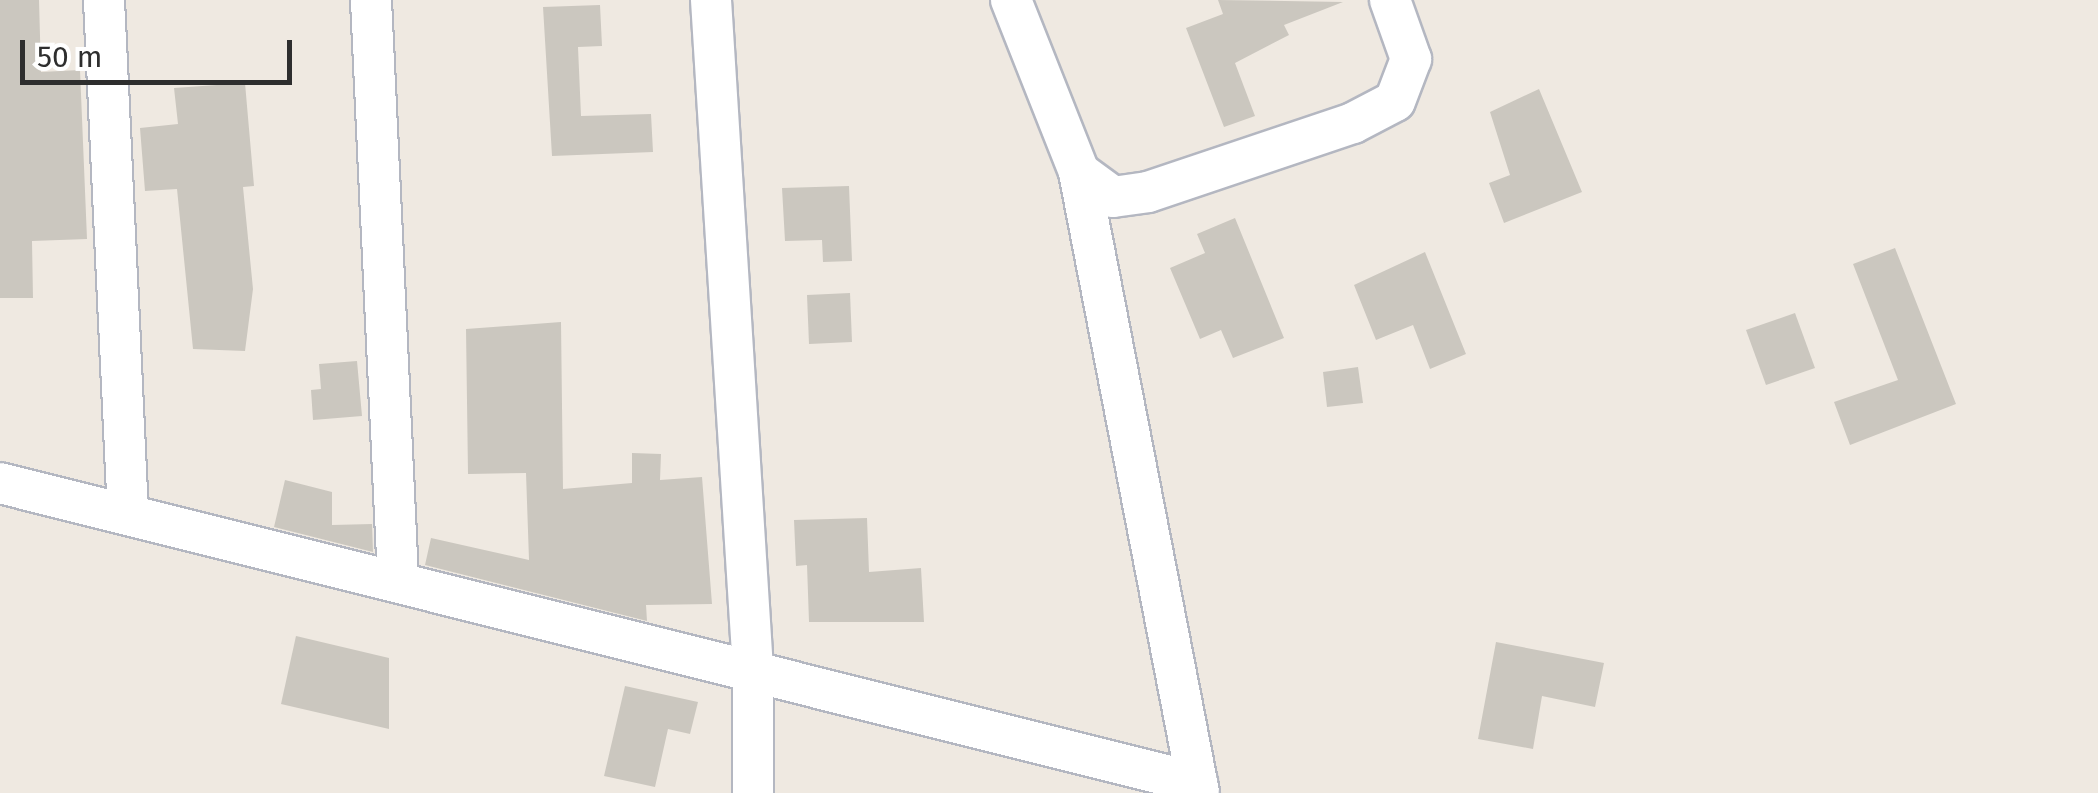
<!DOCTYPE html>
<style>
body{margin:0}
#map{position:relative;width:2098px;height:793px;overflow:hidden;background:#efe9e1;font-family:"Fira Sans",sans-serif}
div>[style]{position:absolute}
.building>*{inset:0;background:#cbc7bf}
.roads{filter:drop-shadow(2px 0 #b4b7c1) drop-shadow(-2px 0 #b4b7c1) drop-shadow(0 2px #b4b7c1) drop-shadow(0 -2px #b4b7c1)}
.minor>*{height:40px;margin:-20px;padding:0 20px;transform-origin:20px;border-radius:20px;background:#fff}
span{translate:-50% -50%;white-space:nowrap;text-align:center;line-height:1.15;-webkit-text-stroke:8px #fff;paint-order:stroke}
.scale{position:absolute;left:20px;top:40px;width:272px;height:45px;box-sizing:border-box;border:5px solid #2e2e2e;border-top:0;padding-left:12px;font-size:30px;line-height:35px;white-space:nowrap;color:#2e2e2e;-webkit-text-stroke:8px #fff;paint-order:stroke}
</style>
<div id="map">
<div class="building">
<div style="clip-path:polygon(0 0,39px 0,41px 72px,80px 70px,87px 239px,32px 241px,33px 298px,0 298px)"></div>
<div style="clip-path:polygon(1218px 0,1343px 2px,1284px 25px,1289px 35px,1235px 63px,1255px 116px,1224px 127px,1186px 28px,1223px 14px)"></div>
<div style="clip-path:polygon(600px 5px,602px 46px,578px 47px,581px 116px,651px 114px,653px 152px,552px 156px,543px 7px)"></div>
<div style="clip-path:polygon(245px 83px,254px 186px,243px 187px,253px 289px,245px 351px,193px 349px,177px 189px,145px 191px,140px 128px,178px 124px,174px 88px)"></div>
<div style="clip-path:polygon(1539px 89px,1582px 192px,1504px 223px,1489px 183px,1510px 175px,1490px 112px)"></div>
<div style="clip-path:polygon(849px 186px,852px 261px,823px 262px,822px 240px,785px 241px,782px 188px)"></div>
<div style="clip-path:polygon(1235px 218px,1284px 338px,1233px 358px,1221px 330px,1200px 339px,1170px 268px,1205px 253px,1197px 234px)"></div>
<div style="clip-path:polygon(1895px 248px,1956px 404px,1850px 445px,1834px 402px,1898px 380px,1853px 264px)"></div>
<div style="clip-path:polygon(1425px 252px,1466px 354px,1430px 369px,1413px 325px,1376px 340px,1354px 285px)"></div>
<div style="clip-path:polygon(850px 293px,852px 342px,809px 344px,807px 295px)"></div>
<div style="clip-path:polygon(1795px 313px,1815px 368px,1766px 385px,1746px 330px)"></div>
<div style="clip-path:polygon(561px 322px,563px 489px,632px 483px,632px 453px,661px 454px,660px 480px,702px 477px,712px 604px,646px 605px,647px 621px,425px 565px,431px 538px,529px 560px,526px 473px,468px 474px,466px 329px)"></div>
<div style="clip-path:polygon(357px 361px,362px 416px,313px 420px,311px 390px,321px 389px,319px 364px)"></div>
<div style="clip-path:polygon(1358px 367px,1363px 403px,1327px 407px,1323px 372px)"></div>
<div style="clip-path:polygon(285px 480px,332px 492px,332px 525px,372px 524px,373px 552px,274px 527px)"></div>
<div style="clip-path:polygon(867px 518px,869px 572px,921px 568px,924px 622px,809px 622px,807px 565px,796px 566px,794px 520px)"></div>
<div style="clip-path:polygon(296px 636px,389px 658px,389px 729px,281px 704px)"></div>
<div style="clip-path:polygon(1496px 642px,1604px 663px,1595px 707px,1542px 696px,1533px 749px,1478px 739px)"></div>
<div style="clip-path:polygon(625px 686px,698px 702px,690px 734px,668px 729px,655px 787px,604px 776px)"></div>
</div>
<div class="roads">
<div class="minor">
<div style="left:104px;top:0;width:515px;rotate:87.33deg"></div>
<div style="left:371px;top:0;width:580px;rotate:87.33deg"></div>
<div style="left:711px;top:0;width:671px;rotate:86.41deg"></div>
<div style="left:753px;top:670px;width:123px;rotate:90deg"></div>
<div style="left:1011px;top:0;width:185px;rotate:68.4deg"></div>
<div style="left:1079px;top:172px;width:42px;rotate:36.3deg"></div>
<div style="left:1113px;top:197px;width:35px;rotate:-8deg"></div>
<div style="left:1148px;top:192px;width:216px;rotate:-18.6deg"></div>
<div style="left:1353px;top:123px;width:47px;rotate:-27.6deg"></div>
<div style="left:1395px;top:101px;width:45px;rotate:-69.1deg"></div>
<div style="left:1411px;top:59px;width:63px;rotate:-109.6deg"></div>
<div style="left:1079px;top:172px;width:632px;rotate:79.06deg"></div>
<div style="left:0;top:483px;width:1234px;rotate:14.07deg"></div>
</div>
</div>
<div class="scale">50 m</div>
</div>
